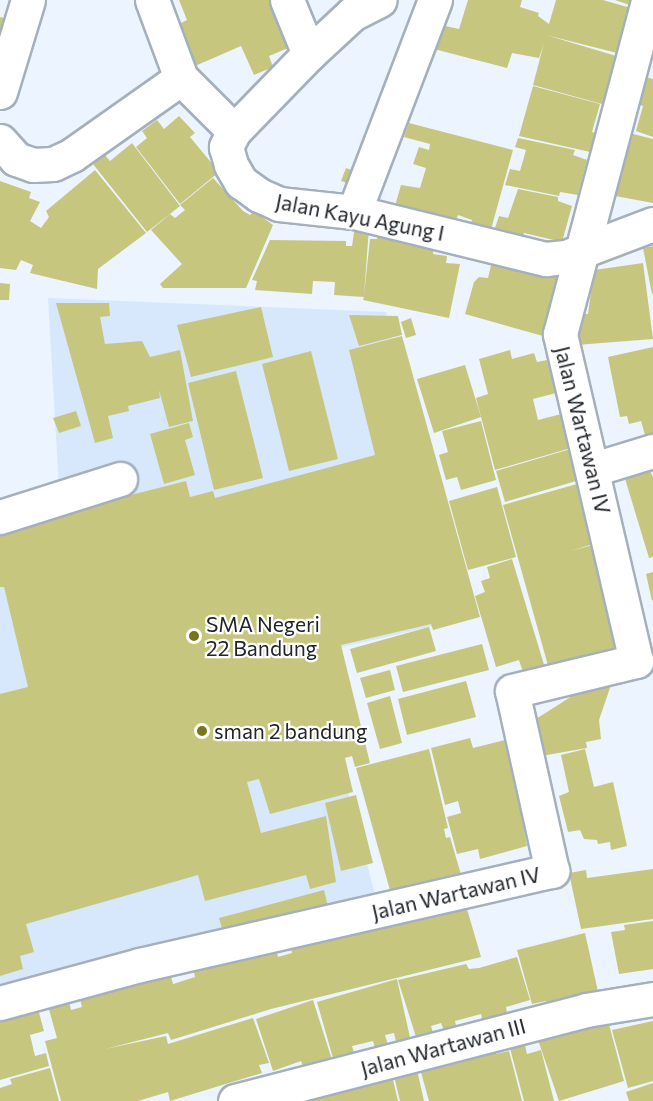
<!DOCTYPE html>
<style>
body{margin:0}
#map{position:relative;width:653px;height:1101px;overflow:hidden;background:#ebf4ff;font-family:Commissioner,sans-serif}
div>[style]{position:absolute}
.built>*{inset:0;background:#d7e8fc}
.building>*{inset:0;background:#c7c67f}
.roads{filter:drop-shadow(2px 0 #a4b0bc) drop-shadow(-2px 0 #a4b0bc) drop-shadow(0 2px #a4b0bc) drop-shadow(0 -2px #a4b0bc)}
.minor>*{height:33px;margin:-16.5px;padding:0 16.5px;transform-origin:16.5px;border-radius:16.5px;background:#fff}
.dots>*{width:16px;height:16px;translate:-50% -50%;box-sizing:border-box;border:3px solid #fff;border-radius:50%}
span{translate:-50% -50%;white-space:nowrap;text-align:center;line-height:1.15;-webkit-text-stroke:4.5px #fff;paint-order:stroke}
.street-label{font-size:21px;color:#22262b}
.poi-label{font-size:21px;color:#22262b}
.left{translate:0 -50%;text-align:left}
</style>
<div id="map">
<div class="built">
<div style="clip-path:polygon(48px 298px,386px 312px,464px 619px,312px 654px,377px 902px,0 987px,0 530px,60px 506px)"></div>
</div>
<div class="building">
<div style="clip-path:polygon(179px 0,274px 0,293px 46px,269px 56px,273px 67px,254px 75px,241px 46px,195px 66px,177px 25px,187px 20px)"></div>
<div style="clip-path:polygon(468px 0,522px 0,520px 7px,539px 13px,538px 16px,549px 24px,556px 0,603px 0,634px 9px,617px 53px,546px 35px,623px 58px,602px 104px,533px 85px,544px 43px,539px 58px,512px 53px,507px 68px,434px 49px,441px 25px,459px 29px)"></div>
<div style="clip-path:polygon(615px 0,632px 0,630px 5px)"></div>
<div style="clip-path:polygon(0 17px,14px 21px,9px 37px,0 35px)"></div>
<div style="clip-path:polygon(646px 77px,653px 79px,653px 137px,636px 131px,643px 106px,637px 104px)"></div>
<div style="clip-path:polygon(533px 86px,600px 104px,592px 132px,604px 136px,599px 154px,519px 136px)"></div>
<div style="clip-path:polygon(179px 116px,195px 133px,190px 137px,219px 172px,180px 204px,136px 147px,147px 138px,142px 131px,157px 120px,164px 129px)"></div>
<div style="clip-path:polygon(409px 123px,513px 150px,490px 233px,469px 228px,472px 220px,458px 215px,455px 222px,395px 206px,401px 185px,420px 188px,426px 168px,413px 164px,419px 147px,429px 150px,430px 144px,404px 137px)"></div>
<div style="clip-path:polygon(625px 132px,653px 139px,653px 203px,610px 195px)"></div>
<div style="clip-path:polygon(518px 138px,575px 150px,573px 155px,587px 160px,578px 195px,560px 192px,559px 196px,505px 185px,510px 169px,520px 171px,526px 150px,515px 147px)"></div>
<div style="clip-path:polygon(132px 143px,180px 206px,147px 232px,93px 164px,105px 155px,110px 161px)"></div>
<div style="clip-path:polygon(346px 168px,359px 173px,354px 185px,341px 181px)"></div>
<div style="clip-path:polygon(95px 170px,146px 233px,98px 269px,97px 289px,30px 273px,33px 265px,21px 260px,16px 270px,0 268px,0 181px,31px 192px,29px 198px,40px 202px,30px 221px,41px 228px,49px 217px,46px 211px)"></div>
<div style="clip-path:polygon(213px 178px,243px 211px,250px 215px,254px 211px,273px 225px,246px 288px,163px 288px,160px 284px,182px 264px,151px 230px,170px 214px,175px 218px,185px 210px,180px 205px)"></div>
<div style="clip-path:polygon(518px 189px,558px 197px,558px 201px,572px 206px,562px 242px,524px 233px,521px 241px,493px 234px,499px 216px,508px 218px)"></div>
<div style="clip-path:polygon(381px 222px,435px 241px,433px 254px,447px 256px,446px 263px,460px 264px,449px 318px,363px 300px,364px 297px,334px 295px,335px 282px,313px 281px,312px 294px,255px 290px,257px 281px,252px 280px,270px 240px,346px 241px,346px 246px,352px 246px,355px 226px,369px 228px,364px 295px,370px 239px,377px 239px)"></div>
<div style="clip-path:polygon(653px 246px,653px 293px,652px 294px,643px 248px)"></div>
<div style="clip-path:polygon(492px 261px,558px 275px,550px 338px,465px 314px,474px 282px,479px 277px,488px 278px)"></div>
<div style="clip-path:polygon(643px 263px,653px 339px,576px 345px,575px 314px,588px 314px,594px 270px)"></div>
<div style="clip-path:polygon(0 283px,10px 284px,9px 300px,0 300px)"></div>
<div style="clip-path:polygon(56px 303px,109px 303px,110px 316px,100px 317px,105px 344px,142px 341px,150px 357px,180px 350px,193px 421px,169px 427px,159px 390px,160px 398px,128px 406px,129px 411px,108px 416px,113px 438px,95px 443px)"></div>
<div style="clip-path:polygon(261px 307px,273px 357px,191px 377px,177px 325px)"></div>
<div style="clip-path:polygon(349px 315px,398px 316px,402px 335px,359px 346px)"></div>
<div style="clip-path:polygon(411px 318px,416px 335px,406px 338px,401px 322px)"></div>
<div style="clip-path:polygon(402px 336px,480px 617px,433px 630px,431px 624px,341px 645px,370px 763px,355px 767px,352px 756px,345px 758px,353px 792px,270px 814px,259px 779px,247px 782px,261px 833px,326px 816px,336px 882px,310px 889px,306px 875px,205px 901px,198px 875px,26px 924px,34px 952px,20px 956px,23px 969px,0 976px,0 694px,28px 687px,4px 587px,0 587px,0 528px,97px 498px,99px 503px,186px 481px,190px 497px,213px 491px,215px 498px,375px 455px,349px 350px)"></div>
<div style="clip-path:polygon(653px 347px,653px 433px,645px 435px,641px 421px,629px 424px,627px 416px,620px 417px,608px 357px)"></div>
<div style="clip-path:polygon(510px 350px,512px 359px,534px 353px,537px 362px,547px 360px,556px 393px,533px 399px,538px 420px,569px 412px,578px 446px,495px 470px,476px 398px,488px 394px,479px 359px)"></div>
<div style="clip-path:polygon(311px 351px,338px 459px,289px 471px,262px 364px)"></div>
<div style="clip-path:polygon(465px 365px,481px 417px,434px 433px,417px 379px)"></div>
<div style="clip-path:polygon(236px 371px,263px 478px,214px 490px,188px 383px)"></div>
<div style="clip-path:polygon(76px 411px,81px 426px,59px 433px,53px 418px)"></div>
<div style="clip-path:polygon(481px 421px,496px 480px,461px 490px,457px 477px,446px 480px,439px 455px,448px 452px,442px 431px)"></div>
<div style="clip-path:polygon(189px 423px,193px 437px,185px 440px,195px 475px,164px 484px,150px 434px)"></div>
<div style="clip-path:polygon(584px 445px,583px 479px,505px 502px,496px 471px)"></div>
<div style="clip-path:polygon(647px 464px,653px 477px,653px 557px,649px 558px,623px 472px)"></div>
<div style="clip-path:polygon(584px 482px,607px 540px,570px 551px,597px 544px,626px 647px,549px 669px,503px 505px)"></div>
<div style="clip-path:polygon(497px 487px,516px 557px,468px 570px,449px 501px)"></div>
<div style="clip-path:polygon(512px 559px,545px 668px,524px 675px,519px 660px,496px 667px,475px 596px,485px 592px,481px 581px,490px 578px,487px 567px)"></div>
<div style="clip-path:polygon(653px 572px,653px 600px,652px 601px,646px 574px)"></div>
<div style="clip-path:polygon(429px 627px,436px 651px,357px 673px,350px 649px)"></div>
<div style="clip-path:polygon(482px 644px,489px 670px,403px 692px,396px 666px)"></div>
<div style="clip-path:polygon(390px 670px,395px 690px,366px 698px,360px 678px)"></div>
<div style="clip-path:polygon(605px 675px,613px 679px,599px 720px,601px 739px,586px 742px,587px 748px,541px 756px,525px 726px)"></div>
<div style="clip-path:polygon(466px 681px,476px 717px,407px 735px,398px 699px)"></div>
<div style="clip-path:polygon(390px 696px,402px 743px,380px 749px,367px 703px)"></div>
<div style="clip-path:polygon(470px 738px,473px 748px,505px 740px,508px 756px,513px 755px,538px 824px,524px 829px,527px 846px,480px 859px,478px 849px,457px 854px,447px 817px,461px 813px,458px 801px,445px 805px,431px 748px)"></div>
<div style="clip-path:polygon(429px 749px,448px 828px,444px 829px,446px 838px,450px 837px,462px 878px,391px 894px,356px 768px)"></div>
<div style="clip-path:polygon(585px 749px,594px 787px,613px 782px,627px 846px,611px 850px,610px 842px,598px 844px,597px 840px,584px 839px,580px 830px,568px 832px,559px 796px,569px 792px,561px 755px)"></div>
<div style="clip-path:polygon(356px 795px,373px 863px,341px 871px,325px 803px)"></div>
<div style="clip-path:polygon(653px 869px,653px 919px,581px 929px,569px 873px,586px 870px,587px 878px)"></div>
<div style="clip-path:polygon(324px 890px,329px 911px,224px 936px,219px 918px)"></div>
<div style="clip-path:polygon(454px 903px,457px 912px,467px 909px,481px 957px,271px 1009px,171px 1040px,168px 1033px,105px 1049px,166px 1036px,168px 1044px,253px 1018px,269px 1063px,259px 1065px,262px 1073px,170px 1101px,168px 1092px,138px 1101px,61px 1101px,45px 1041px,57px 1038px,48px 1006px,69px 1001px,71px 1010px,82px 1007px,80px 999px,152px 977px,170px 973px,173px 984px,195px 977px,192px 964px,275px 944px,278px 957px,292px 953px,290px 945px)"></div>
<div style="clip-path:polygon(653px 921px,653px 969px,619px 974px,611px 932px,625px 930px,624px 925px)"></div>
<div style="clip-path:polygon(585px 933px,599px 996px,581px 995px,547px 1007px,546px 1001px,532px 1004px,517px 950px)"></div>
<div style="clip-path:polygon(517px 957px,530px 1000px,506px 1007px,508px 1020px,484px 1025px,481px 1014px,455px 1021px,457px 1030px,445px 1033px,441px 1023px,431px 1026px,434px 1036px,417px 1040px,398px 980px,466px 964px,469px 969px,479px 968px)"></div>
<div style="clip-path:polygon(397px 979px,411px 1042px,397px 1046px,394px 1033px,385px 1035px,389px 1048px,376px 1052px,373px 1041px,352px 1046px,356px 1059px,335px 1065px,317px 1002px)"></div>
<div style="clip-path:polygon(313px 1000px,333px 1063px,316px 1069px,314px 1062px,303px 1066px,301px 1061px,273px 1071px,256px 1019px)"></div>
<div style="clip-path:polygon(38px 1009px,44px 1031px,30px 1035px,35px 1056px,46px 1053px,49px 1066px,0 1080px,0 1020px)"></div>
<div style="clip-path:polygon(606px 1013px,624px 1081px,559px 1101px,538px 1040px,583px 1026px)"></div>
<div style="clip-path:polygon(653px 1021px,653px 1081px,628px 1088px,612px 1030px)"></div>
<div style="clip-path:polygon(523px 1036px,527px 1054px,541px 1050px,554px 1101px,524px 1101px,508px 1041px)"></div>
<div style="clip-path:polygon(493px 1043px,496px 1054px,509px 1051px,522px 1101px,429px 1101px,417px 1058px,462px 1047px,465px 1060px,473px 1058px,471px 1048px)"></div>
<div style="clip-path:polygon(390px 1067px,398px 1101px,273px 1101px)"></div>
<div style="clip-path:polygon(50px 1068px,59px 1101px,0 1101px,0 1088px,12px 1084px,10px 1079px)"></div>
<div style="clip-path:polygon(417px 1070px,424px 1101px,400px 1101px,394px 1076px)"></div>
<div style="clip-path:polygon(653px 1083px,653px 1101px,629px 1101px,626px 1092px)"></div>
</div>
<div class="roads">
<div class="minor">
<div style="left:152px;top:0;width:83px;rotate:69.6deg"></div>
<div style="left:181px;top:78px;width:75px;rotate:45deg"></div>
<div style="left:234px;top:131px;width:18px;rotate:117deg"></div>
<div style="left:226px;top:147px;width:19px;rotate:74deg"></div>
<div style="left:231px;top:165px;width:20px;rotate:60deg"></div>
<div style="left:241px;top:182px;width:22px;rotate:36deg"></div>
<div style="left:259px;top:195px;width:22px;rotate:24deg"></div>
<div style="left:279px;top:204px;width:75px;rotate:6.1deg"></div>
<div style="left:354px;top:212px;width:198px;rotate:13.8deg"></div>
<div style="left:546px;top:259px;width:20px;rotate:-6deg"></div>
<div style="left:566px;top:257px;width:93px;rotate:-20.8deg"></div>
<div style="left:309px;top:54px;width:59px;rotate:-42.9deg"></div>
<div style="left:352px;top:14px;width:31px;rotate:-27deg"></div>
<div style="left:0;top:92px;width:96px;rotate:-73.1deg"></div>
<div style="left:234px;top:131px;width:107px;rotate:-45.8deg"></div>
<div style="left:309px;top:54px;width:58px;rotate:-112.2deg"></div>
<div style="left:0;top:141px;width:24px;rotate:48deg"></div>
<div style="left:16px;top:159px;width:18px;rotate:19deg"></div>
<div style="left:33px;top:165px;width:20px;rotate:-3deg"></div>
<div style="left:53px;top:164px;width:21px;rotate:-25deg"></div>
<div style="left:72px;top:155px;width:133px;rotate:-35.2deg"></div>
<div style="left:354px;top:212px;width:227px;rotate:-69.1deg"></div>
<div style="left:594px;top:469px;width:62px;rotate:-17deg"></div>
<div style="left:0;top:517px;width:126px;rotate:-17.6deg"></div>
<div style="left:0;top:1003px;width:145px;rotate:-15.2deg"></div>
<div style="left:140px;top:965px;width:423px;rotate:-12.9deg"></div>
<div style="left:552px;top:871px;width:184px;rotate:-102.5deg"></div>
<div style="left:512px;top:691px;width:128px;rotate:-13.6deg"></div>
<div style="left:636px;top:661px;width:336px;rotate:-103.1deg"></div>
<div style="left:560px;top:334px;width:345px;rotate:-75.2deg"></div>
<div style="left:235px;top:1101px;width:363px;rotate:-14.5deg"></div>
<div style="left:586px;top:1010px;width:68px;rotate:-9.3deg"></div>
</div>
</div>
<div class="dots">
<div style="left:194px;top:636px;background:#78761c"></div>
<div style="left:202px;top:731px;background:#78761c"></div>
</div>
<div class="street-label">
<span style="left:360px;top:217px;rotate:11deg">Jalan Kayu Agung I</span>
<span style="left:583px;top:430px;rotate:76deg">Jalan Wartawan IV</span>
<span style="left:456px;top:893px;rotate:-13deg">Jalan Wartawan IV</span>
<span style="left:443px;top:1047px;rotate:-15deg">Jalan Wartawan III</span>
</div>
<div class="poi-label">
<span class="left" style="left:206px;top:636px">SMA Negeri<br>22 Bandung</span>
<span class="left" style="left:214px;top:731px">sman 2 bandung</span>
</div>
</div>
